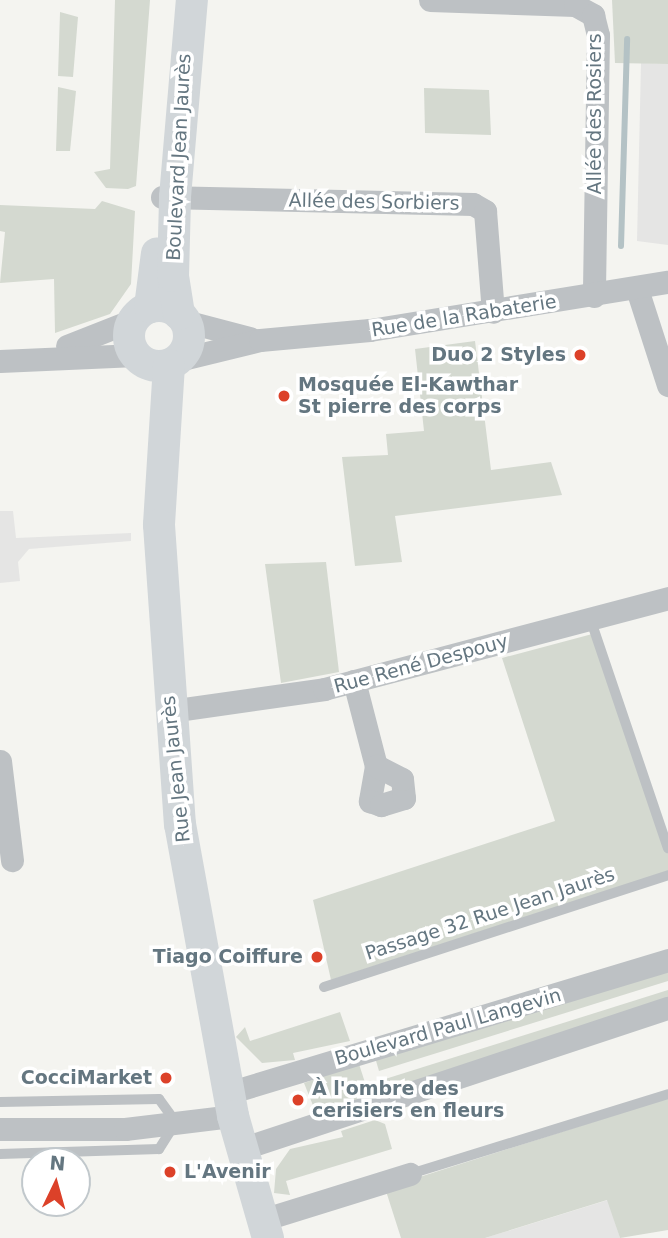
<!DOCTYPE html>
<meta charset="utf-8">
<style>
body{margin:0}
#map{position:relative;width:668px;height:1238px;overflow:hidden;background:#f4f4f0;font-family:"DejaVu Sans",sans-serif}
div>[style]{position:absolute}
.built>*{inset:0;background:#e5e5e4}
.green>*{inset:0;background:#d4d9d0}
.stream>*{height:6px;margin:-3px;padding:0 3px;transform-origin:3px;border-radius:3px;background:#b4c2c5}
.lane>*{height:10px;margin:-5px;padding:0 5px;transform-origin:5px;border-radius:5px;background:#bdc1c4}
.street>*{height:23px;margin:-11.5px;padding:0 11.5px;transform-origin:11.5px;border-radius:11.5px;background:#bdc1c4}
.secondary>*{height:32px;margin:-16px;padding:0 16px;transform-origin:16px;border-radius:16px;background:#d1d6d9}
.secondary>.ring{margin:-16px;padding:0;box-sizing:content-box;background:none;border:32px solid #d1d6d9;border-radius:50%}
.dots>*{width:19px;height:19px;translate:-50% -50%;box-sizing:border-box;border:4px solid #fff;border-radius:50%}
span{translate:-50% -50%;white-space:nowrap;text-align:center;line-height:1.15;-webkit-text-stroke:7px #fff;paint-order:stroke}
.street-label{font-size:19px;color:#647680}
.poi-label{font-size:19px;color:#647680;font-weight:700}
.right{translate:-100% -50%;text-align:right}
.left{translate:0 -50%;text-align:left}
.north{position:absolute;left:21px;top:1147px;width:70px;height:70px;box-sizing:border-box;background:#fff;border:2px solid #c1c8cc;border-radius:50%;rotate:5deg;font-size:19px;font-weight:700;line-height:28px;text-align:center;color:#647680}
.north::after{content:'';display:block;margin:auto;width:24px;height:32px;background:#dc4129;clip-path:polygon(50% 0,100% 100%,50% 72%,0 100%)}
</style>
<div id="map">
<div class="built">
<div style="clip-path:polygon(641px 63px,668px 64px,668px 245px,637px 241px)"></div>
<div style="clip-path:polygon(0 511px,13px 511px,16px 538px,131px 533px,131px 541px,29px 549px,18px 562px,20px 581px,0 583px)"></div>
<div style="clip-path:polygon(608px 1200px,620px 1238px,485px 1238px)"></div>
</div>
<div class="green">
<div style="clip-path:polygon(115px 0,150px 0,136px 186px,128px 189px,106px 188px,94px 172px,110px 169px)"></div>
<div style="clip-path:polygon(612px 0,668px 0,668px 64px,615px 63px)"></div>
<div style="clip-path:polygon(60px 12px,78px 17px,73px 77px,58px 76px)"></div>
<div style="clip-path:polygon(58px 87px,76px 91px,70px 151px,56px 151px)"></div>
<div style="clip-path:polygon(424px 88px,489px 90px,491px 135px,425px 133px)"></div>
<div style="clip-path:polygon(102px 201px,135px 211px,131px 284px,110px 314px,55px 333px,54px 279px,0 283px,5px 232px,0 231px,0 205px,95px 209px)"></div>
<div style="clip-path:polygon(475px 341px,491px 470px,551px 462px,562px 495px,395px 516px,402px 562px,355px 566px,342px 457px,388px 455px,386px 434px,424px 431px,415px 349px)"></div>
<div style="clip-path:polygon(326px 562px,339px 672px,281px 683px,265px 564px)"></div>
<div style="clip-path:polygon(596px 633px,668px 848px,668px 871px,331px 980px,313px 900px,555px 821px,502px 658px)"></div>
<div style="clip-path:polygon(668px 970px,668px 981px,379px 1071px,374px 1054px)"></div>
<div style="clip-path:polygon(668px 990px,668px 1001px,388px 1097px,382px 1080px)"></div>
<div style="clip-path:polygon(340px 1012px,350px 1041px,293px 1053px,295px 1060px,262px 1063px,236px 1037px,245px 1027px,250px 1041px)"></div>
<div style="clip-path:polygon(359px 1064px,370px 1098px,316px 1113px,304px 1083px)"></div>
<div style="clip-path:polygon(668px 1098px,668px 1230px,620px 1238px,607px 1200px,485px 1238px,401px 1238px,385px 1188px)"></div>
<div style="clip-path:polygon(375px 1120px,385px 1124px,392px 1149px,286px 1181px,290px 1195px,274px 1193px,276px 1169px,290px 1149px,343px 1137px,341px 1131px)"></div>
</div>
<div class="stream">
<div style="left:621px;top:246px;width:207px;rotate:-88.3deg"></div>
</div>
<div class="lane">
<div style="left:590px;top:618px;width:243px;rotate:71.3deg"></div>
<div style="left:324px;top:987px;width:362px;rotate:-18deg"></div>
<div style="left:0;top:1102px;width:159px;rotate:-1.1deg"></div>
<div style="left:159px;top:1099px;width:29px;rotate:54deg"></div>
<div style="left:176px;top:1122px;width:32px;rotate:122deg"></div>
<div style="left:159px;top:1149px;width:159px;rotate:178.2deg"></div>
<div style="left:410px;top:1174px;width:270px;rotate:-17.2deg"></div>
</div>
<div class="street">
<div style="left:430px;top:0;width:145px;rotate:2deg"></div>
<div style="left:575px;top:5px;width:21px;rotate:29deg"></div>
<div style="left:593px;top:15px;width:21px;rotate:76deg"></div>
<div style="left:598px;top:35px;width:261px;rotate:90.9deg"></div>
<div style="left:162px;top:197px;width:311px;rotate:1.3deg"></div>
<div style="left:473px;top:204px;width:14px;rotate:30deg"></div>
<div style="left:485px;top:211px;width:101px;rotate:85.5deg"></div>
<div style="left:637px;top:289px;width:101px;rotate:72.1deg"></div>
<div style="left:185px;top:321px;width:67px;rotate:14.7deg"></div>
<div style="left:67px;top:346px;width:71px;rotate:-21.5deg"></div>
<div style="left:178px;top:360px;width:84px;rotate:-13.7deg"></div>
<div style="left:260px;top:340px;width:110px;rotate:-5.2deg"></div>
<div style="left:370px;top:330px;width:302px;rotate:-9.2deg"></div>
<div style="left:0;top:361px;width:136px;rotate:-2.5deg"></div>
<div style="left:354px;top:681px;width:88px;rotate:75.5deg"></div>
<div style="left:376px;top:766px;width:36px;rotate:100deg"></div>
<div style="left:370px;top:801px;width:12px;rotate:20deg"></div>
<div style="left:381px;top:805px;width:24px;rotate:-17deg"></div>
<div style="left:404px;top:798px;width:19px;rotate:-96deg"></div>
<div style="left:402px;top:779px;width:29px;rotate:-153deg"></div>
<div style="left:170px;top:711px;width:156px;rotate:-8.1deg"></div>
<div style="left:324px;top:689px;width:356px;rotate:-14.8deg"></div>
<div style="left:0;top:761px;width:100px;rotate:83.1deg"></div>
<div style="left:228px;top:1093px;width:460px;rotate:-16.8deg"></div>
<div style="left:0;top:1129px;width:125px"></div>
<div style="left:125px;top:1129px;width:109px;rotate:-6.9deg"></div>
<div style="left:241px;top:1149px;width:450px;rotate:-18.3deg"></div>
<div style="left:262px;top:1220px;width:155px;rotate:-17.3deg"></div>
</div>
<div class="secondary">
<div class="ring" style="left:129px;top:306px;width:28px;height:28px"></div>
<div style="left:150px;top:307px;width:54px;rotate:-82.6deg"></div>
<div style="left:179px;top:314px;width:38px;rotate:-99deg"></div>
<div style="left:173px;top:276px;width:79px;rotate:-88.5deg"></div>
<div style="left:175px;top:197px;width:198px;rotate:-85.1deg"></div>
<div style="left:169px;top:365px;width:160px;rotate:93.6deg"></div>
<div style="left:159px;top:525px;width:300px;rotate:86deg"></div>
<div style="left:180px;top:824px;width:297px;rotate:79.7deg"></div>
<div style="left:233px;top:1116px;width:127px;rotate:74deg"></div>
</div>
<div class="dots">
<div style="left:580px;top:355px;background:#dc4129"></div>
<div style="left:284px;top:396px;background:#dc4129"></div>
<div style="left:317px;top:957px;background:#dc4129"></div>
<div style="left:166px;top:1078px;background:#dc4129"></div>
<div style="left:298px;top:1100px;background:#dc4129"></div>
<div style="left:170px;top:1172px;background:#dc4129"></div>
</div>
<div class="street-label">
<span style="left:595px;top:114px;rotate:-90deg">Allée des Rosiers</span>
<span style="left:179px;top:157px;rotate:-87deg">Boulevard Jean Jaurès</span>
<span style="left:374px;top:202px;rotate:1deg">Allée des Sorbiers</span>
<span style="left:464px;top:316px;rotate:-9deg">Rue de la Rabaterie</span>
<span style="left:421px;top:664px;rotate:-15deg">Rue René Despouy</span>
<span style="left:176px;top:769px;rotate:-96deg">Rue Jean Jaurès</span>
<span style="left:490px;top:914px;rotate:-18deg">Passage 32 Rue Jean Jaurès</span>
<span style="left:448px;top:1027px;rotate:-16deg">Boulevard Paul Langevin</span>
</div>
<div class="poi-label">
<span class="right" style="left:566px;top:355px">Duo 2 Styles</span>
<span class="left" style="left:298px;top:396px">Mosquée El-Kawthar<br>St pierre des corps</span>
<span class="right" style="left:303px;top:957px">Tiago Coiffure</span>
<span class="right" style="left:152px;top:1078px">CocciMarket</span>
<span class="left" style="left:312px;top:1100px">À l'ombre des<br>cerisiers en fleurs</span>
<span class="left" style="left:184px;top:1172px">L'Avenir</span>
</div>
<div class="north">N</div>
</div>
